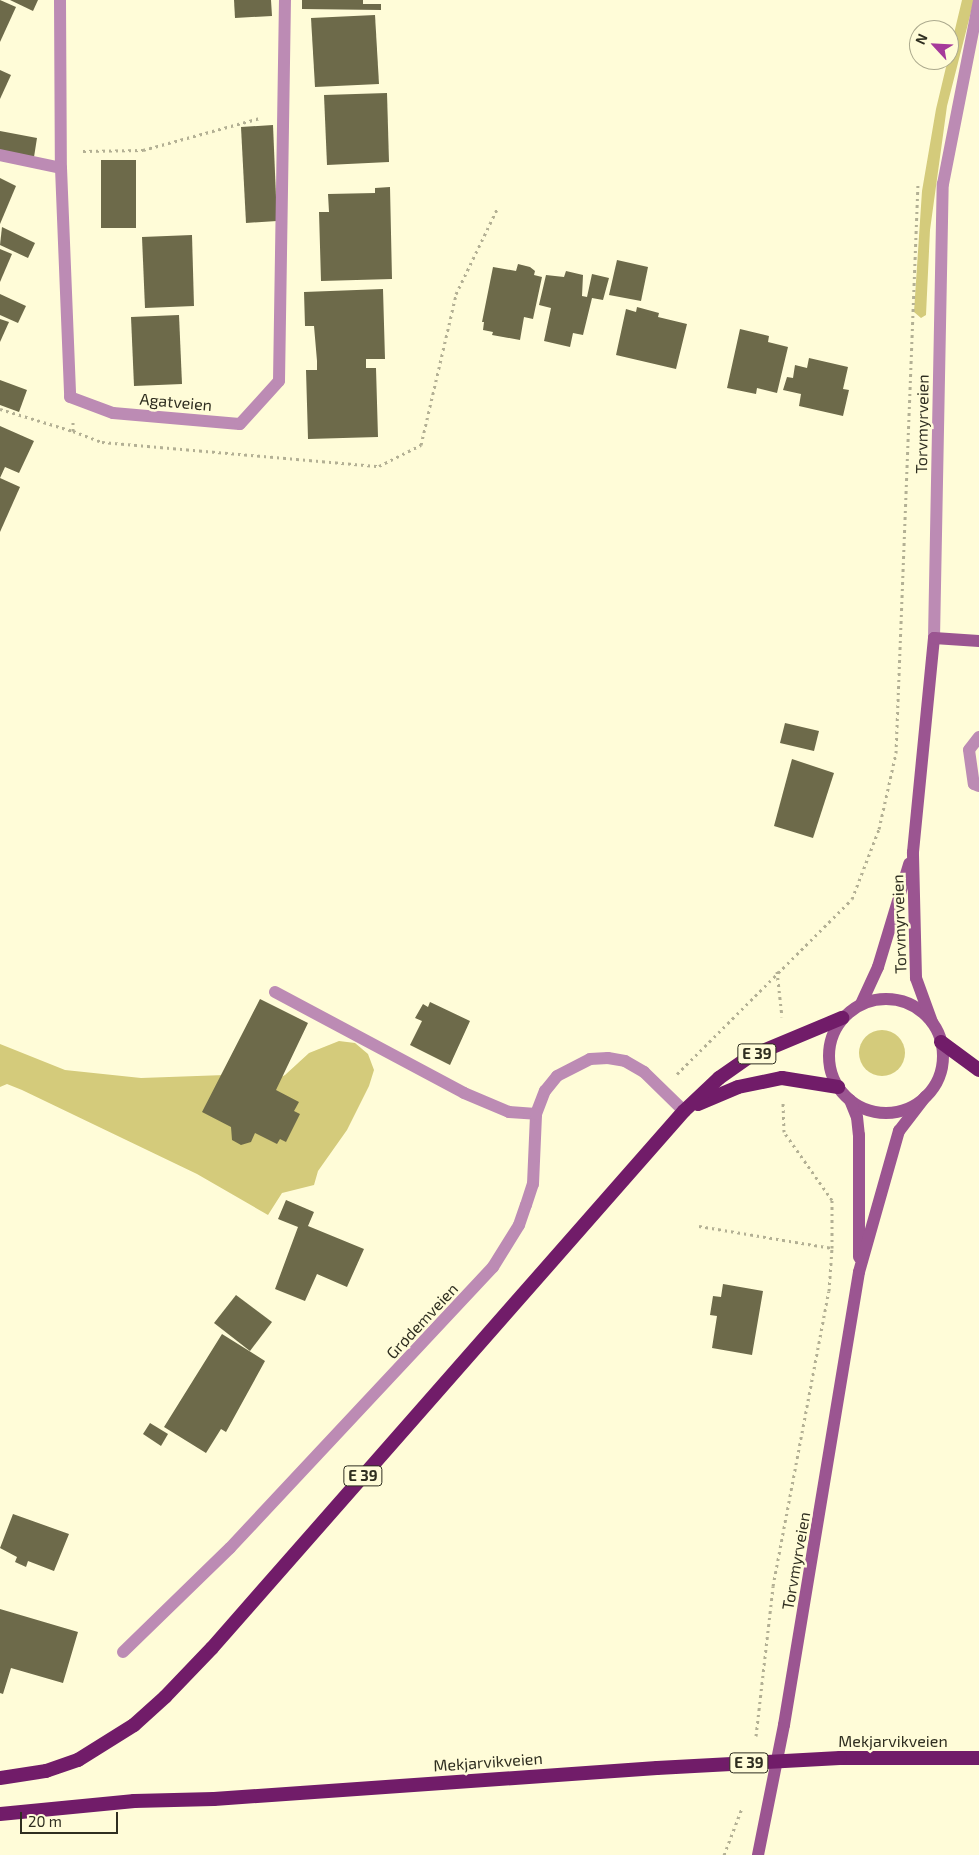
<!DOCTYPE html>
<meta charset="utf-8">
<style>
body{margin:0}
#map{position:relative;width:979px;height:1855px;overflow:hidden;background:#fffcd8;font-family:"Exo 2",sans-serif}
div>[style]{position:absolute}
.green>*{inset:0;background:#d4cb7b}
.round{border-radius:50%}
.building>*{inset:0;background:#6d6a4a}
.path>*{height:3px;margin-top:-1.5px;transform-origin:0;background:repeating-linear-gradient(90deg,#b3b094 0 2.5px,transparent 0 6.5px)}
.service>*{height:12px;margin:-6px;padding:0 6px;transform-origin:6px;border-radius:6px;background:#bc8bb4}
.minor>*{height:12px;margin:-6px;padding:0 6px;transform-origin:6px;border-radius:6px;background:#bc8bb4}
.secondary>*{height:12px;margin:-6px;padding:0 6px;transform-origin:6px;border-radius:6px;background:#9b5591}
.secondary>.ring{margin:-6px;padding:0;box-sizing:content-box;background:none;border:12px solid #9b5591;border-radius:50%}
.trunk>*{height:14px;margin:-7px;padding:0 7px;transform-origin:7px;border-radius:7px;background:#711c69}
.trunk-bridge>*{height:14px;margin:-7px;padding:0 7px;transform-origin:7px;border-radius:7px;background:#711c69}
span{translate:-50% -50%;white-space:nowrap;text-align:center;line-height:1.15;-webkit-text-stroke:5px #fffcd8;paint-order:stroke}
.shield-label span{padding:1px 4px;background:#fffcd8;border:1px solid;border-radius:4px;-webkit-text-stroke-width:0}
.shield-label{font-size:15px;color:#2f2e20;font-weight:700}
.street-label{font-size:16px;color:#2f2e20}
.north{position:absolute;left:909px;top:20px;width:50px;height:50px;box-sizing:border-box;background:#fffcd8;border:1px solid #acaa8e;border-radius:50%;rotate:295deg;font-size:14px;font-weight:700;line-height:20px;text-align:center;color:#2f2e20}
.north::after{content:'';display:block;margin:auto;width:18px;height:22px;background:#a63a9a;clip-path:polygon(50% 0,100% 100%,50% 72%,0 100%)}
.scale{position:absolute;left:20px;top:1812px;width:98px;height:22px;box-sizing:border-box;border:2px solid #2f2e20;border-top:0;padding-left:6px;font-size:15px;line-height:18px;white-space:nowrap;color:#2f2e20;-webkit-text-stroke:4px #fffcd8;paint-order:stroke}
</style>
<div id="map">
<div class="green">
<div style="clip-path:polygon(962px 0,974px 0,947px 106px,930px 230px,926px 315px,921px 318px,914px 312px,922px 191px,936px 109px)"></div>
<div class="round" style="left:859px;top:1030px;width:46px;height:46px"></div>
<div style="clip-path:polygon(339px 1041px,355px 1043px,368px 1054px,374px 1070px,369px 1086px,347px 1130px,318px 1171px,314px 1185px,282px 1193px,268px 1215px,197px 1174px,22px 1090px,7px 1084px,0 1087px,0 1044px,65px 1070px,141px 1078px,225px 1075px,271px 1082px,285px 1075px,309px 1053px)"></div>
</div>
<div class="building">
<div style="clip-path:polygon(0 0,16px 7px,0 42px)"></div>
<div style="clip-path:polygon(10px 0,38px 0,33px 11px)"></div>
<div style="clip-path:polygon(234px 0,271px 0,272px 16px,235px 18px)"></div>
<div style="clip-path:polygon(302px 0,363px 0,363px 4px,381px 4px,381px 10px,302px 9px)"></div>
<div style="clip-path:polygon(375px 15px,379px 84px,315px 87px,311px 18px)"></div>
<div style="clip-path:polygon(0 70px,11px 75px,0 99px)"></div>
<div style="clip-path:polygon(387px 93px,389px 162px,327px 165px,324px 95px)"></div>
<div style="clip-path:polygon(273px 125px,277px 221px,246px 223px,241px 127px)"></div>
<div style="clip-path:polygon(0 131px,37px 138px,34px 157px,0 150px)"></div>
<div style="clip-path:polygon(101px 160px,136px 160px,136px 228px,101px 228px)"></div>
<div style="clip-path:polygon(0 178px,16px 186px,0 224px)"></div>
<div style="clip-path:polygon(390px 187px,392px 279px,321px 281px,319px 212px,329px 212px,328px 194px,375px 193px,375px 188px)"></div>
<div style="clip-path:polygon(2px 227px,35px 243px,28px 258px,0 245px)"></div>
<div style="clip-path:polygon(192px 235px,194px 306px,145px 308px,142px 237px)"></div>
<div style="clip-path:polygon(0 249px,12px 254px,0 282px)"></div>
<div style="clip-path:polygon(617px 260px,648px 267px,641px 301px,609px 295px)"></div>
<div style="clip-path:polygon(518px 264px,530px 267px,535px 271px,534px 275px,542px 277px,533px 319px,524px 317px,520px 340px,492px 335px,493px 332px,483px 330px,484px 322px,482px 322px,493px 267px,516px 271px)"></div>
<div style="clip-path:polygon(566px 271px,583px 275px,582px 296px,587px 297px,592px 274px,609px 278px,603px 300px,592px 298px,583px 335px,573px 333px,570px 347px,544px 341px,551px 308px,539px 305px,546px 275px,564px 277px)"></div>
<div style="clip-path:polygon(383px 289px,385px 359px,366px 359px,366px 368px,376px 368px,378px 437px,308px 439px,306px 370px,317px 370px,317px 361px,314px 326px,305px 326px,304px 292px)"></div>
<div style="clip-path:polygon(0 294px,26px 306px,18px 323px,0 315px)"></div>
<div style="clip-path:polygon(637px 307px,659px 313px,658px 317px,687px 324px,676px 369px,616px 355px,626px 309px,636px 312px)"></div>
<div style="clip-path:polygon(179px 315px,182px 384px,134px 386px,131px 317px)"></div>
<div style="clip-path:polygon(0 319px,9px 322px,0 342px)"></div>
<div style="clip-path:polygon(740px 329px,769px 336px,768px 342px,788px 347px,777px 393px,757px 388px,756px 394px,727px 388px)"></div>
<div style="clip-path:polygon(809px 358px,848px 367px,843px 389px,849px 390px,843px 416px,799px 406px,801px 394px,783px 390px,787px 377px,793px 378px,795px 365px,807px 368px)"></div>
<div style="clip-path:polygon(0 380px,27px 390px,19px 412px,0 405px)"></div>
<div style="clip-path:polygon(0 426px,34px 441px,19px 473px,5px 467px,0 478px)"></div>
<div style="clip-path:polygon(0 478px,20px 487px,0 532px)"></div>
<div style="clip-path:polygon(785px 723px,819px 731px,814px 751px,780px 743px)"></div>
<div style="clip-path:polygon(792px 759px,834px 773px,813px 838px,774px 826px)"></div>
<div style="clip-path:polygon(260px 999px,308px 1023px,276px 1090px,299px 1102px,294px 1111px,300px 1114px,286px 1142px,280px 1139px,277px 1144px,255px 1133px,251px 1142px,241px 1145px,232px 1140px,231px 1127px,202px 1112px)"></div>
<div style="clip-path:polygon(430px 1002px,470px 1021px,450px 1065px,410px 1045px,422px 1021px,415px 1018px,423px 1004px,428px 1007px)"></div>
<div style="clip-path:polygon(286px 1200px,314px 1212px,308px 1226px,364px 1249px,347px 1287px,317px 1274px,305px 1301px,275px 1289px,298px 1227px,278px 1219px)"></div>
<div style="clip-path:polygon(723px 1284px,763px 1291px,752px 1355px,712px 1348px,717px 1316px,710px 1315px,713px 1296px,721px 1297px)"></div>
<div style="clip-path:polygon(236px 1295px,272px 1322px,250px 1351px,214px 1323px)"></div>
<div style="clip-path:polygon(222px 1334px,265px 1361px,226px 1432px,221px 1429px,206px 1453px,164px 1427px)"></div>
<div style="clip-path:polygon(150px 1423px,168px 1434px,161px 1446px,143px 1434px)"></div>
<div style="clip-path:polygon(13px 1514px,69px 1534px,54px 1571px,28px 1561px,26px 1567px,15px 1562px,17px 1557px,0 1548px)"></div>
<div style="clip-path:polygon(0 1609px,78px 1632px,63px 1683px,11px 1668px,3px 1694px,0 1693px)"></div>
</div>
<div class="path">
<div style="left:83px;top:151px;width:60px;rotate:-1deg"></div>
<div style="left:143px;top:150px;width:121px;rotate:-15.3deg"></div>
<div style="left:0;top:409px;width:76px;rotate:16.8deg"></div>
<div style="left:73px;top:422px;width:9px;rotate:90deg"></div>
<div style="left:73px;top:431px;width:31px;rotate:21deg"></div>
<div style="left:102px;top:442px;width:278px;rotate:5deg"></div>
<div style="left:379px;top:466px;width:47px;rotate:-26.6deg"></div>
<div style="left:421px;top:445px;width:155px;rotate:-76.9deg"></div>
<div style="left:456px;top:294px;width:94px;rotate:-64.2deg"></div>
<div style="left:777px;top:971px;width:46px;rotate:83.8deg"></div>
<div style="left:677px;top:1074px;width:247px;rotate:-45deg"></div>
<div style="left:852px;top:899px;width:75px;rotate:-68.9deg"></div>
<div style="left:879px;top:829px;width:78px;rotate:-77.4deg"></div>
<div style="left:896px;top:753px;width:570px;rotate:-87.79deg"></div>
<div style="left:699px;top:1226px;width:135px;rotate:9.4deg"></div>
<div style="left:756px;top:1736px;width:151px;rotate:-83.5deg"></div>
<div style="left:773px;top:1586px;width:300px;rotate:-79.3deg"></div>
<div style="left:829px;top:1291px;width:43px;rotate:-86deg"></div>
<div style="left:832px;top:1248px;width:48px;rotate:-90deg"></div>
<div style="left:832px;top:1200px;width:83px;rotate:-125.2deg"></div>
<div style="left:784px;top:1132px;width:31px;rotate:-92deg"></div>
<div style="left:724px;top:1855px;width:50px;rotate:-69deg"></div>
</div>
<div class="service">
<div style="left:979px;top:737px;width:16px;rotate:128deg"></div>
<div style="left:969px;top:750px;width:34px;rotate:82deg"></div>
<div style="left:974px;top:784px;width:5px;rotate:22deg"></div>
<div style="left:275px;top:992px;width:214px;rotate:28.1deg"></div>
<div style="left:464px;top:1093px;width:49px;rotate:22.9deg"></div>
<div style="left:509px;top:1112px;width:27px;rotate:4deg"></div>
<div style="left:123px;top:1652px;width:149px;rotate:-44.2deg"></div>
<div style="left:230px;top:1548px;width:385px;rotate:-46.9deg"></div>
<div style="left:493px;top:1267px;width:49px;rotate:-58.2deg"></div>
<div style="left:519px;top:1225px;width:21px;rotate:-71deg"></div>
<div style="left:526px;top:1205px;width:22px;rotate:-72deg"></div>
<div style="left:533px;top:1184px;width:70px;rotate:-87.5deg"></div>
<div style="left:536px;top:1114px;width:25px;rotate:-69deg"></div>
<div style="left:545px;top:1091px;width:19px;rotate:-51deg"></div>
<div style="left:557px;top:1076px;width:37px;rotate:-27deg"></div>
<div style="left:590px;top:1059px;width:18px;rotate:-3deg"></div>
<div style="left:608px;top:1058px;width:17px;rotate:10deg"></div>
<div style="left:625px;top:1061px;width:22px;rotate:30deg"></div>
<div style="left:644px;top:1072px;width:56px;rotate:44.3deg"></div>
</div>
<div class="minor">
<div style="left:60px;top:0;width:168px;rotate:89.7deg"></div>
<div style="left:61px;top:168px;width:229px;rotate:87.7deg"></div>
<div style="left:70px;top:397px;width:46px;rotate:20.4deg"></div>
<div style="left:113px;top:413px;width:127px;rotate:5deg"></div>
<div style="left:240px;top:424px;width:58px;rotate:-47.8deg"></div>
<div style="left:279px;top:381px;width:381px;rotate:-89.1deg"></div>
<div style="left:0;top:155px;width:62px;rotate:12deg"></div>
<div style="left:934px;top:638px;width:454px;rotate:-88.9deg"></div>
<div style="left:943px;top:184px;width:187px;rotate:-78.9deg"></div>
</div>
<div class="secondary">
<div class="ring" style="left:829px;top:999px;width:102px;height:102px"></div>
<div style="left:861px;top:1004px;width:41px;rotate:-65.3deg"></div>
<div style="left:878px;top:967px;width:108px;rotate:-73.2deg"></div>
<div style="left:932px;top:1022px;width:47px;rotate:-110deg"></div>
<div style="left:916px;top:978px;width:126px;rotate:-91.4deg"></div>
<div style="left:913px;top:852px;width:215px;rotate:-84.4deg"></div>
<div style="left:934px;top:638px;width:45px;rotate:3.8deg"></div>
<div style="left:850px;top:1100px;width:18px;rotate:68deg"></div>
<div style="left:857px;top:1117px;width:18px;rotate:84deg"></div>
<div style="left:859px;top:1135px;width:122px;rotate:90deg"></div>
<div style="left:758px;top:1855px;width:133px;rotate:-78.7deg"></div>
<div style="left:784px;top:1725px;width:459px;rotate:-80.6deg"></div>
<div style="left:859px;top:1272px;width:147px;rotate:-74.2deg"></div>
<div style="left:899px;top:1131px;width:44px;rotate:-52.4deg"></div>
</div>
<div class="trunk">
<div style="left:941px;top:1042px;width:47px;rotate:36.4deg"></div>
<div style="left:698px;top:1104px;width:43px;rotate:-23deg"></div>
<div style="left:738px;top:1087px;width:45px;rotate:-11.6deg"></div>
<div style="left:782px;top:1078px;width:57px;rotate:9.1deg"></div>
<div style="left:840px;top:1758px;width:139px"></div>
<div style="left:0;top:1778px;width:47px;rotate:-8.7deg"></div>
<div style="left:46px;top:1771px;width:34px;rotate:-19deg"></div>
<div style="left:78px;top:1760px;width:66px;rotate:-32deg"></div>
<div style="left:134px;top:1725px;width:42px;rotate:-42.1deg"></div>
<div style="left:165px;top:1697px;width:68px;rotate:-46.2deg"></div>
<div style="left:212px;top:1648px;width:715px;rotate:-48.69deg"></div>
<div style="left:684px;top:1111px;width:48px;rotate:-43.3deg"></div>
<div style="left:719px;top:1078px;width:39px;rotate:-35deg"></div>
<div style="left:751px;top:1056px;width:99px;rotate:-22.7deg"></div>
<div style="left:0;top:1814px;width:135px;rotate:-5.5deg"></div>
<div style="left:134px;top:1801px;width:80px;rotate:-1.4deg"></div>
<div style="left:214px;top:1799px;width:444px;rotate:-4deg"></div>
</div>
<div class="trunk-bridge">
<div style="left:657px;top:1768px;width:183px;rotate:-3.1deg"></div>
</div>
<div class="shield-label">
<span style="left:757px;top:1054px">E 39</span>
<span style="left:363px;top:1476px">E 39</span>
<span style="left:749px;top:1763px">E 39</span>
</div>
<div class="street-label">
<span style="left:176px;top:402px;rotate:5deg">Agatveien</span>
<span style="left:922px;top:424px;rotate:-89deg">Torvmyrveien</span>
<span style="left:899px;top:924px;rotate:-92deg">Torvmyrveien</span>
<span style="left:422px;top:1321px;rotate:-47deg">Grødemveien</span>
<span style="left:796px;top:1561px;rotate:-80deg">Torvmyrveien</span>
<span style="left:893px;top:1741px">Mekjarvikveien</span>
<span style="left:488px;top:1762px;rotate:-4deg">Mekjarvikveien</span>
</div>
<div class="north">N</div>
<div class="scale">20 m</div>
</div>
